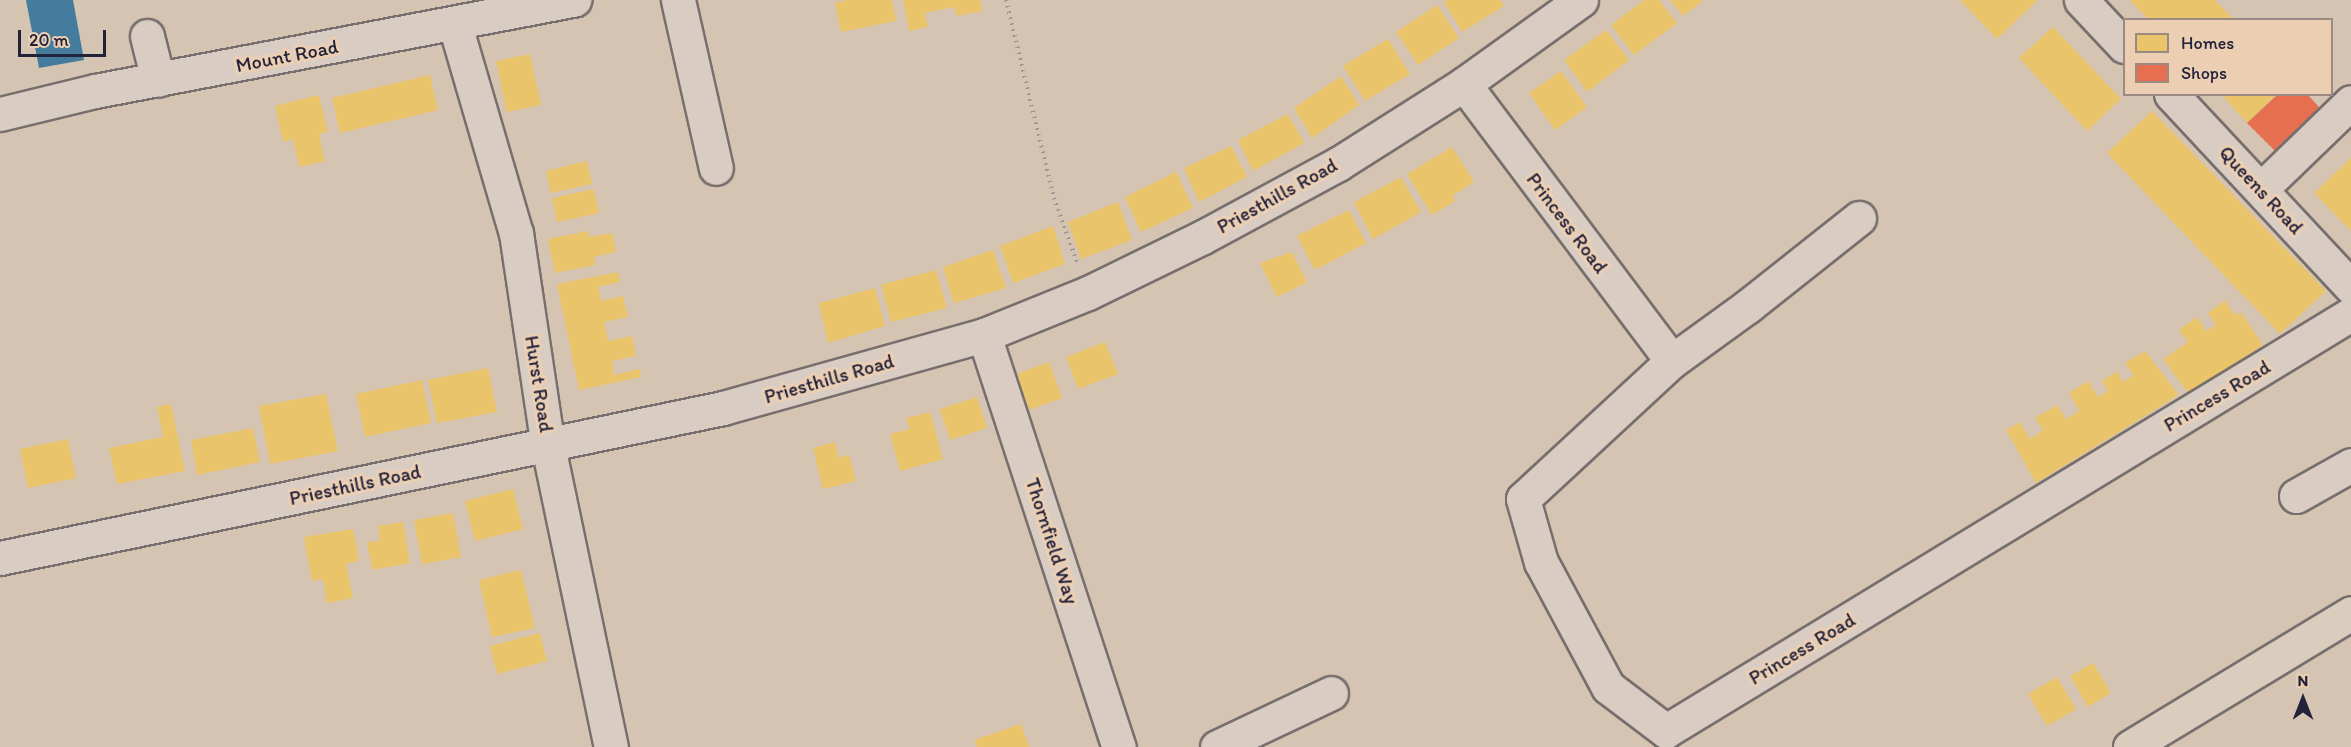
<!DOCTYPE html>
<style>
body{margin:0}
#map{position:relative;width:2351px;height:747px;overflow:hidden;background:#d6c4b3;font-family:Itim,sans-serif}
div>[style]{position:absolute}
.homes>*{inset:0;background:#e9c46a}
.shops>*{inset:0;background:#e76f51}
.public>*{inset:0;background:#457b9d}
.path>*{height:4px;margin-top:-2px;transform-origin:0;background:repeating-linear-gradient(90deg,#9d9591 0 1.5px,transparent 0 6px)}
.roads{filter:drop-shadow(2px 0 #776f6d) drop-shadow(-2px 0 #776f6d) drop-shadow(0 2px #776f6d) drop-shadow(0 -2px #776f6d)}
.minor>*{height:33px;margin:-16.5px;padding:0 16.5px;transform-origin:16.5px;border-radius:16.5px;background:#d9cdc3}
.major>*{height:33px;margin:-16.5px;padding:0 16.5px;transform-origin:16.5px;border-radius:16.5px;background:#d9cebe}
span{translate:-50% -50%;white-space:nowrap;text-align:center;line-height:1.15;-webkit-text-stroke:6px #eccfb3;paint-order:stroke}
.street-label{font-size:20px;color:#22223b}
.legend{position:absolute;left:2123px;top:18px;width:210px;height:78px;box-sizing:border-box;background:#eccfb3;border:2px solid #9b8a83;margin:0;padding:8px 10px;list-style:none;font-size:18px;color:#22223b}
.legend li{display:flex;align-items:center;gap:12px;height:30px}
.legend b{width:30px;border:2px solid #9b8a83}
.north{position:absolute;left:2273px;top:669px;width:60px;height:60px;-webkit-text-stroke:4px #eccfb3;paint-order:stroke;rotate:0deg;font-size:16px;font-weight:700;line-height:24px;text-align:center;color:#22223b}
.north::after{content:'';display:block;margin:auto;width:21px;height:27px;background:#22223b;clip-path:polygon(50% 0,100% 100%,50% 72%,0 100%)}
.scale{position:absolute;left:18px;top:30px;width:88px;height:27px;box-sizing:border-box;border:3px solid #22223b;border-top:0;padding-left:8px;font-size:18px;line-height:21px;white-space:nowrap;color:#22223b;-webkit-text-stroke:4px #eccfb3;paint-order:stroke}
</style>
<div id="map">
<div class="homes">
<div style="clip-path:polygon(848px 0,892px 0,896px 21px,841px 32px,835px 3px)"></div>
<div style="clip-path:polygon(903px 0,980px 0,982px 11px,957px 16px,954px 7px,925px 13px,928px 27px,909px 31px)"></div>
<div style="clip-path:polygon(1448px 0,1500px 0,1504px 6px,1462px 32px,1444px 2px)"></div>
<div style="clip-path:polygon(1644px 0,1659px 0,1677px 23px,1634px 55px,1611px 25px)"></div>
<div style="clip-path:polygon(1670px 0,1704px 0,1683px 16px)"></div>
<div style="clip-path:polygon(1960px 0,2038px 0,1997px 39px)"></div>
<div style="clip-path:polygon(2130px 0,2215px 0,2234px 20px,2149px 20px)"></div>
<div style="clip-path:polygon(1437px 5px,1459px 38px,1418px 65px,1396px 32px)"></div>
<div style="clip-path:polygon(2053px 27px,2121px 99px,2087px 131px,2019px 58px)"></div>
<div style="clip-path:polygon(1606px 30px,1629px 60px,1587px 92px,1564px 60px)"></div>
<div style="clip-path:polygon(1388px 39px,1410px 74px,1365px 101px,1343px 66px)"></div>
<div style="clip-path:polygon(530px 54px,541px 105px,507px 112px,496px 61px)"></div>
<div style="clip-path:polygon(1561px 71px,1587px 107px,1555px 130px,1529px 93px)"></div>
<div style="clip-path:polygon(430px 75px,438px 110px,340px 133px,332px 98px)"></div>
<div style="clip-path:polygon(1341px 76px,1359px 105px,1312px 138px,1294px 108px)"></div>
<div style="clip-path:polygon(2221px 94px,2277px 94px,2247px 123px)"></div>
<div style="clip-path:polygon(319px 95px,328px 132px,319px 134px,325px 161px,299px 167px,293px 139px,283px 142px,275px 106px)"></div>
<div style="clip-path:polygon(2152px 111px,2326px 291px,2280px 334px,2107px 153px)"></div>
<div style="clip-path:polygon(1288px 114px,1304px 143px,1253px 171px,1238px 140px)"></div>
<div style="clip-path:polygon(1231px 146px,1247px 177px,1199px 202px,1184px 168px)"></div>
<div style="clip-path:polygon(1452px 147px,1474px 182px,1452px 196px,1455px 201px,1432px 215px,1407px 174px)"></div>
<div style="clip-path:polygon(2351px 158px,2351px 231px,2314px 193px)"></div>
<div style="clip-path:polygon(587px 161px,592px 184px,551px 193px,546px 171px)"></div>
<div style="clip-path:polygon(1176px 172px,1193px 208px,1141px 232px,1125px 197px)"></div>
<div style="clip-path:polygon(1401px 177px,1421px 212px,1373px 239px,1354px 202px)"></div>
<div style="clip-path:polygon(594px 189px,599px 213px,557px 222px,552px 198px)"></div>
<div style="clip-path:polygon(1118px 202px,1132px 240px,1081px 259px,1068px 222px)"></div>
<div style="clip-path:polygon(1349px 210px,1366px 243px,1315px 270px,1297px 236px)"></div>
<div style="clip-path:polygon(1053px 226px,1065px 264px,1013px 283px,1000px 246px)"></div>
<div style="clip-path:polygon(588px 231px,589px 237px,612px 233px,616px 252px,594px 257px,595px 265px,555px 273px,548px 239px)"></div>
<div style="clip-path:polygon(993px 250px,1006px 288px,954px 303px,943px 267px)"></div>
<div style="clip-path:polygon(1292px 252px,1307px 282px,1277px 297px,1260px 263px)"></div>
<div style="clip-path:polygon(936px 270px,947px 308px,891px 322px,881px 285px)"></div>
<div style="clip-path:polygon(618px 272px,620px 282px,598px 287px,601px 301px,623px 296px,628px 317px,604px 322px,608px 341px,632px 336px,636px 356px,612px 361px,614px 375px,640px 369px,641px 377px,579px 390px,557px 284px)"></div>
<div style="clip-path:polygon(875px 288px,885px 326px,828px 343px,819px 303px)"></div>
<div style="clip-path:polygon(2225px 300px,2234px 314px,2242px 313px,2263px 345px,2189px 394px,2163px 359px,2188px 342px,2179px 330px,2197px 317px,2206px 331px,2216px 325px,2208px 313px)"></div>
<div style="clip-path:polygon(1105px 342px,1118px 374px,1078px 389px,1066px 357px)"></div>
<div style="clip-path:polygon(2145px 351px,2179px 395px,2036px 483px,2006px 430px,2020px 422px,2030px 439px,2035px 436px,2043px 430px,2035px 418px,2057px 405px,2066px 419px,2073px 415px,2079px 410px,2069px 393px,2088px 381px,2098px 397px,2108px 391px,2102px 381px,2117px 371px,2123px 382px,2134px 375px,2125px 363px)"></div>
<div style="clip-path:polygon(1049px 362px,1062px 398px,1029px 410px,1017px 374px)"></div>
<div style="clip-path:polygon(488px 368px,497px 412px,437px 423px,428px 380px)"></div>
<div style="clip-path:polygon(422px 380px,431px 423px,365px 437px,356px 394px)"></div>
<div style="clip-path:polygon(326px 394px,338px 451px,270px 464px,259px 406px)"></div>
<div style="clip-path:polygon(977px 397px,987px 428px,950px 440px,940px 409px)"></div>
<div style="clip-path:polygon(171px 404px,185px 471px,117px 484px,109px 448px,163px 437px,157px 407px)"></div>
<div style="clip-path:polygon(930px 412px,943px 459px,900px 471px,890px 434px,910px 429px,906px 418px)"></div>
<div style="clip-path:polygon(253px 428px,260px 462px,197px 475px,191px 440px)"></div>
<div style="clip-path:polygon(68px 439px,76px 478px,28px 488px,20px 449px)"></div>
<div style="clip-path:polygon(835px 442px,839px 458px,849px 455px,856px 481px,823px 489px,813px 448px)"></div>
<div style="clip-path:polygon(513px 489px,523px 529px,475px 541px,465px 501px)"></div>
<div style="clip-path:polygon(453px 513px,461px 557px,422px 564px,414px 520px)"></div>
<div style="clip-path:polygon(403px 522px,410px 563px,372px 570px,367px 542px,380px 541px,378px 526px)"></div>
<div style="clip-path:polygon(353px 529px,359px 561px,346px 564px,353px 598px,327px 603px,323px 579px,312px 581px,304px 537px)"></div>
<div style="clip-path:polygon(521px 570px,535px 628px,492px 637px,479px 580px)"></div>
<div style="clip-path:polygon(540px 633px,547px 661px,497px 674px,490px 646px)"></div>
<div style="clip-path:polygon(2093px 663px,2111px 693px,2088px 707px,2070px 676px)"></div>
<div style="clip-path:polygon(2057px 677px,2076px 709px,2047px 726px,2028px 694px)"></div>
<div style="clip-path:polygon(1021px 724px,1029px 747px,977px 747px,974px 740px)"></div>
</div>
<div class="shops">
<div style="clip-path:polygon(2278px 94px,2307px 94px,2320px 108px,2275px 151px,2247px 123px)"></div>
</div>
<div class="public">
<div style="clip-path:polygon(26px 0,73px 0,84px 60px,39px 68px)"></div>
</div>
<div class="path">
<div style="left:1006px;top:0;width:204px;rotate:76.4deg"></div>
<div style="left:1054px;top:198px;width:71px;rotate:70.3deg"></div>
</div>
<div class="roads">
<div class="minor">
<div style="left:678px;top:0;width:172px;rotate:77.3deg"></div>
<div style="left:2081px;top:0;width:63px;rotate:46.9deg"></div>
<div style="left:455px;top:25px;width:217px;rotate:73.7deg"></div>
<div style="left:516px;top:233px;width:215px;rotate:81.5deg"></div>
<div style="left:548px;top:446px;width:308px;rotate:78.2deg"></div>
<div style="left:147px;top:36px;width:45px;rotate:76deg"></div>
<div style="left:1464px;top:84px;width:346px;rotate:53.1deg"></div>
<div style="left:2171px;top:94px;width:264px;rotate:47deg"></div>
<div style="left:0;top:114px;width:98px;rotate:-13.6deg"></div>
<div style="left:95px;top:91px;width:488px;rotate:-10.8deg"></div>
<div style="left:2261px;top:189px;width:125px;rotate:-44deg"></div>
<div style="left:1859px;top:218px;width:142px;rotate:141.6deg"></div>
<div style="left:1748px;top:306px;width:94px;rotate:144.1deg"></div>
<div style="left:1672px;top:361px;width:203px;rotate:137.2deg"></div>
<div style="left:1523px;top:499px;width:66px;rotate:74.1deg"></div>
<div style="left:1541px;top:562px;width:142px;rotate:61.8deg"></div>
<div style="left:1608px;top:687px;width:73px;rotate:37.2deg"></div>
<div style="left:1666px;top:731px;width:802px;rotate:-31.33deg"></div>
<div style="left:984px;top:335px;width:434px;rotate:71.9deg"></div>
<div style="left:2296px;top:496px;width:63px;rotate:-29.4deg"></div>
<div style="left:0;top:558px;width:738px;rotate:-11.72deg"></div>
<div style="left:723px;top:408px;width:271px;rotate:-15.6deg"></div>
<div style="left:984px;top:335px;width:112px;rotate:-22deg"></div>
<div style="left:1088px;top:293px;width:128px;rotate:-26deg"></div>
<div style="left:1203px;top:237px;width:153px;rotate:-28.4deg"></div>
<div style="left:1338px;top:164px;width:149px;rotate:-32.4deg"></div>
<div style="left:1464px;top:84px;width:144px;rotate:-35.7deg"></div>
<div style="left:1217px;top:747px;width:126px;rotate:-25.3deg"></div>
</div>
<div class="major">
<div style="left:2130px;top:747px;width:258px;rotate:-31.2deg"></div>
</div>
</div>
<div class="street-label">
<span style="left:287px;top:56px;rotate:-11deg">Mount Road</span>
<span style="left:2261px;top:190px;rotate:47deg">Queens Road</span>
<span style="left:1277px;top:196px;rotate:-29deg">Priesthills Road</span>
<span style="left:1567px;top:223px;rotate:53deg">Princess Road</span>
<span style="left:829px;top:379px;rotate:-16deg">Priesthills Road</span>
<span style="left:539px;top:384px;rotate:81deg">Hurst Road</span>
<span style="left:2217px;top:396px;rotate:-31deg">Princess Road</span>
<span style="left:355px;top:485px;rotate:-12deg">Priesthills Road</span>
<span style="left:1052px;top:541px;rotate:72deg">Thornfield Way</span>
<span style="left:1802px;top:649px;rotate:-31deg">Princess Road</span>
</div>
<ul class="legend">
<li><b style="height:16px;background:#e9c46a"></b>Homes</li>
<li><b style="height:16px;background:#e76f51"></b>Shops</li>
</ul>
<div class="north">N</div>
<div class="scale">20 m</div>
</div>
